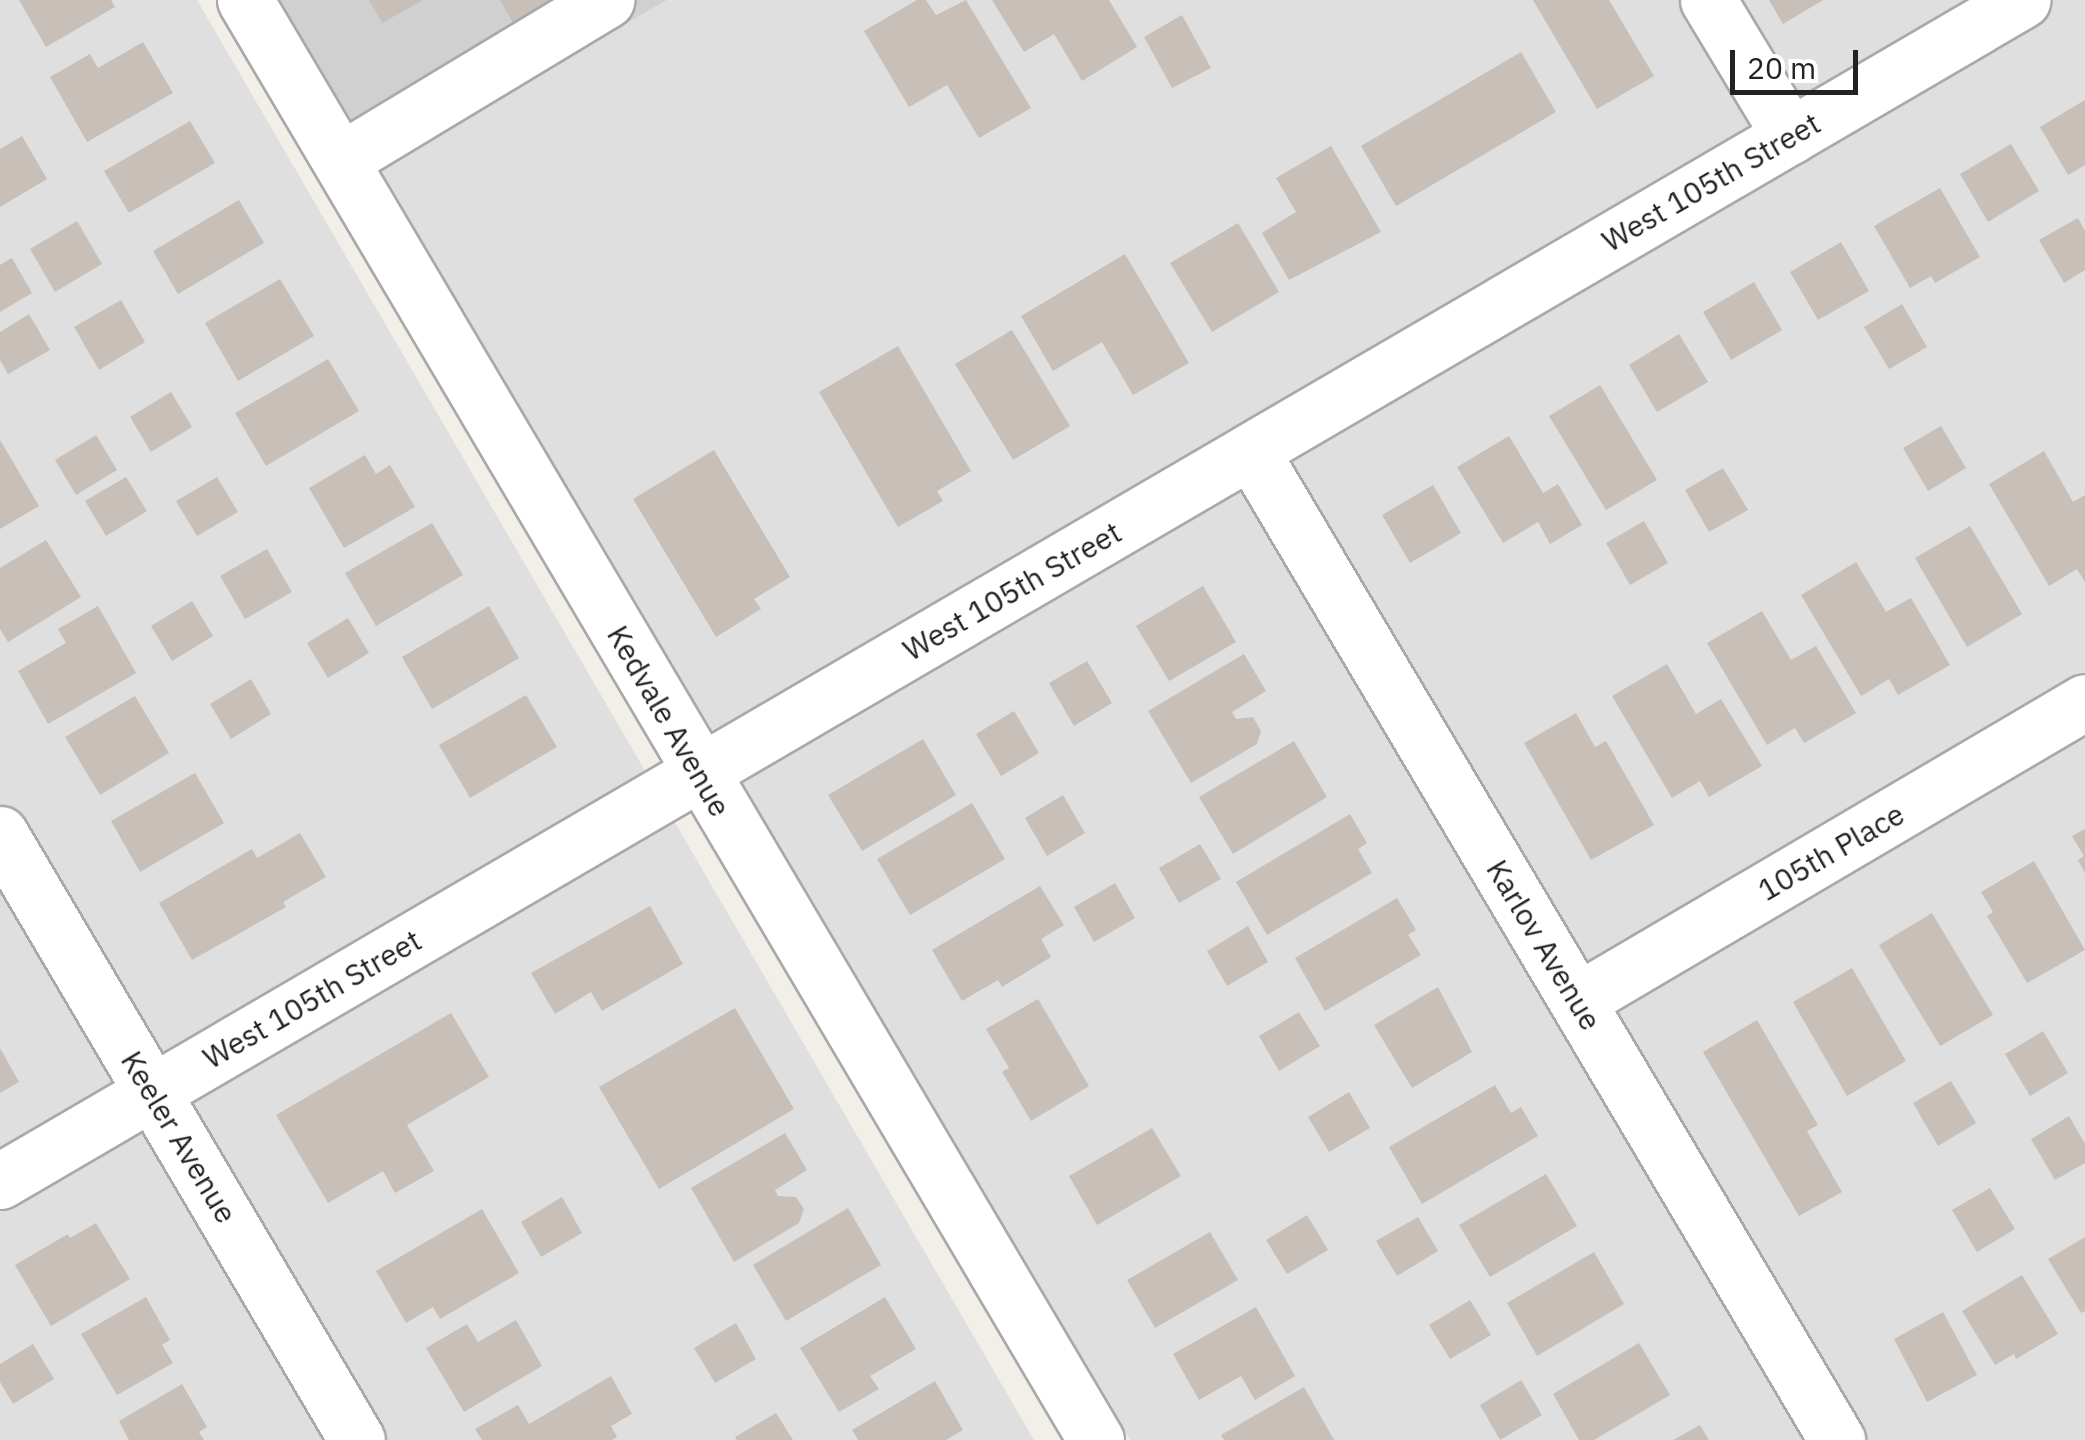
<!DOCTYPE html>
<style>
body{margin:0}
#map{position:relative;width:2085px;height:1440px;overflow:hidden;background:#f2efe9;font-family:"IBM Plex Sans",sans-serif}
div>[style]{position:absolute}
.residential>*{inset:0;background:#e0dfdf}
.religious>*{inset:0;background:#d0d0d0}
.building>*{inset:0;background:#c7bfb8}
.roads{filter:drop-shadow(2px 0 #a9a9a9) drop-shadow(-2px 0 #a9a9a9) drop-shadow(0 2px #a9a9a9) drop-shadow(0 -2px #a9a9a9)}
.minor>*{height:55px;margin:-27.5px;padding:0 27.5px;transform-origin:27.5px;border-radius:27.5px;background:#fff}
span{translate:-50% -50%;white-space:nowrap;text-align:center;line-height:1.15;-webkit-text-stroke:8px #fff;paint-order:stroke}
.street-label{font-size:30px;color:#222}
.scale{position:absolute;left:1730px;top:50px;width:128px;height:45px;box-sizing:border-box;border:5px solid #222;border-top:0;padding-left:12px;font-size:30px;line-height:35px;white-space:nowrap;color:#222;-webkit-text-stroke:8px #fff;paint-order:stroke}
</style>
<div id="map">
<div class="residential">
<div style="clip-path:polygon(0 0,197px 0,1034px 1440px,0 1440px)"></div>
<div style="clip-path:polygon(667px 0,2085px 0,2085px 1440px,1130px 1440px,376px 168px)"></div>
</div>
<div class="religious">
<div style="clip-path:polygon(277px 0,667px 0,376px 168px)"></div>
</div>
<div class="building">
<div style="clip-path:polygon(19px 0,111px 0,115px 7px,46px 47px)"></div>
<div style="clip-path:polygon(369px 0,423px 0,382px 23px)"></div>
<div style="clip-path:polygon(500px 0,579px 0,519px 34px)"></div>
<div style="clip-path:polygon(917px 0,926px 0,936px 15px,966px 0,1031px 108px,979px 138px,947px 85px,909px 107px,864px 31px)"></div>
<div style="clip-path:polygon(992px 0,1109px 0,1137px 47px,1082px 81px,1054px 34px,1024px 52px)"></div>
<div style="clip-path:polygon(1533px 0,1609px 0,1654px 76px,1597px 109px)"></div>
<div style="clip-path:polygon(1769px 0,1823px 0,1783px 24px)"></div>
<div style="clip-path:polygon(1182px 15px,1211px 68px,1172px 88px,1144px 37px)"></div>
<div style="clip-path:polygon(143px 42px,173px 93px,87px 142px,50px 77px,90px 54px,98px 68px)"></div>
<div style="clip-path:polygon(1521px 52px,1556px 112px,1396px 206px,1361px 146px)"></div>
<div style="clip-path:polygon(2085px 100px,2085px 165px,2068px 175px,2040px 127px)"></div>
<div style="clip-path:polygon(190px 121px,215px 163px,129px 213px,104px 171px)"></div>
<div style="clip-path:polygon(22px 136px,47px 179px,0 207px,0 149px)"></div>
<div style="clip-path:polygon(2011px 144px,2039px 191px,1988px 222px,1960px 174px)"></div>
<div style="clip-path:polygon(1331px 146px,1381px 232px,1289px 280px,1262px 233px,1296px 212px,1276px 178px)"></div>
<div style="clip-path:polygon(1940px 188px,1980px 257px,1935px 283px,1931px 276px,1910px 288px,1874px 226px)"></div>
<div style="clip-path:polygon(239px 200px,264px 243px,178px 294px,153px 251px)"></div>
<div style="clip-path:polygon(2078px 218px,2085px 231px,2085px 270px,2064px 283px,2039px 240px)"></div>
<div style="clip-path:polygon(77px 221px,102px 264px,55px 292px,30px 249px)"></div>
<div style="clip-path:polygon(1238px 223px,1279px 292px,1212px 332px,1170px 263px)"></div>
<div style="clip-path:polygon(1841px 242px,1869px 291px,1818px 320px,1790px 272px)"></div>
<div style="clip-path:polygon(1125px 254px,1189px 363px,1133px 395px,1102px 342px,1053px 371px,1021px 316px)"></div>
<div style="clip-path:polygon(12px 258px,32px 293px,0 312px,0 265px)"></div>
<div style="clip-path:polygon(280px 279px,314px 336px,238px 381px,205px 323px)"></div>
<div style="clip-path:polygon(1754px 282px,1782px 330px,1731px 360px,1703px 312px)"></div>
<div style="clip-path:polygon(121px 300px,145px 342px,99px 370px,74px 327px)"></div>
<div style="clip-path:polygon(1902px 304px,1927px 347px,1889px 369px,1864px 327px)"></div>
<div style="clip-path:polygon(29px 314px,50px 350px,8px 374px,0 360px,0 332px)"></div>
<div style="clip-path:polygon(1012px 330px,1070px 426px,1013px 460px,955px 364px)"></div>
<div style="clip-path:polygon(1679px 334px,1708px 382px,1657px 412px,1629px 365px)"></div>
<div style="clip-path:polygon(898px 346px,971px 471px,937px 491px,943px 501px,898px 527px,819px 392px)"></div>
<div style="clip-path:polygon(328px 359px,359px 411px,266px 466px,235px 413px)"></div>
<div style="clip-path:polygon(1600px 385px,1657px 480px,1606px 510px,1549px 416px)"></div>
<div style="clip-path:polygon(171px 392px,192px 427px,151px 452px,130px 417px)"></div>
<div style="clip-path:polygon(1941px 426px,1966px 468px,1928px 491px,1903px 448px)"></div>
<div style="clip-path:polygon(96px 435px,117px 470px,76px 495px,55px 460px)"></div>
<div style="clip-path:polygon(1509px 436px,1543px 493px,1558px 484px,1582px 525px,1550px 544px,1538px 522px,1503px 543px,1457px 467px)"></div>
<div style="clip-path:polygon(0 440px,39px 506px,0 529px)"></div>
<div style="clip-path:polygon(714px 450px,790px 577px,754px 599px,761px 609px,716px 637px,633px 499px)"></div>
<div style="clip-path:polygon(2044px 451px,2073px 502px,2085px 495px,2085px 582px,2077px 569px,2049px 586px,1989px 484px)"></div>
<div style="clip-path:polygon(365px 455px,376px 474px,390px 465px,415px 507px,344px 548px,309px 488px)"></div>
<div style="clip-path:polygon(1723px 468px,1748px 510px,1709px 532px,1685px 490px)"></div>
<div style="clip-path:polygon(126px 477px,147px 511px,106px 536px,85px 501px)"></div>
<div style="clip-path:polygon(217px 477px,238px 512px,197px 536px,176px 501px)"></div>
<div style="clip-path:polygon(1433px 485px,1461px 533px,1410px 563px,1382px 515px)"></div>
<div style="clip-path:polygon(1644px 521px,1668px 563px,1630px 585px,1606px 543px)"></div>
<div style="clip-path:polygon(432px 523px,463px 575px,376px 626px,345px 573px)"></div>
<div style="clip-path:polygon(1970px 526px,2022px 614px,1967px 647px,1915px 558px)"></div>
<div style="clip-path:polygon(46px 540px,81px 597px,8px 642px,0 629px,0 568px)"></div>
<div style="clip-path:polygon(267px 549px,292px 592px,245px 619px,220px 576px)"></div>
<div style="clip-path:polygon(1856px 562px,1886px 612px,1911px 598px,1950px 665px,1898px 695px,1889px 679px,1861px 696px,1801px 595px)"></div>
<div style="clip-path:polygon(1203px 586px,1236px 642px,1169px 681px,1136px 626px)"></div>
<div style="clip-path:polygon(192px 601px,213px 636px,172px 661px,151px 626px)"></div>
<div style="clip-path:polygon(98px 606px,136px 673px,48px 724px,18px 671px,66px 643px,58px 629px)"></div>
<div style="clip-path:polygon(489px 606px,519px 658px,432px 709px,402px 657px)"></div>
<div style="clip-path:polygon(1762px 611px,1791px 660px,1816px 646px,1856px 713px,1804px 743px,1795px 728px,1767px 745px,1707px 643px)"></div>
<div style="clip-path:polygon(348px 618px,369px 653px,328px 678px,307px 643px)"></div>
<div style="clip-path:polygon(1244px 654px,1266px 691px,1232px 712px,1236px 719px,1253px 717px,1261px 731px,1257px 744px,1191px 783px,1148px 711px)"></div>
<div style="clip-path:polygon(1087px 661px,1112px 703px,1074px 726px,1049px 683px)"></div>
<div style="clip-path:polygon(1667px 664px,1696px 714px,1721px 699px,1762px 766px,1709px 797px,1700px 781px,1672px 798px,1612px 696px)"></div>
<div style="clip-path:polygon(251px 679px,271px 714px,231px 739px,210px 704px)"></div>
<div style="clip-path:polygon(526px 695px,557px 747px,470px 798px,439px 745px)"></div>
<div style="clip-path:polygon(135px 696px,169px 753px,100px 795px,65px 737px)"></div>
<div style="clip-path:polygon(1014px 711px,1039px 753px,1001px 776px,976px 734px)"></div>
<div style="clip-path:polygon(1576px 713px,1595px 747px,1606px 741px,1654px 825px,1591px 860px,1524px 743px)"></div>
<div style="clip-path:polygon(923px 739px,956px 795px,862px 851px,828px 795px)"></div>
<div style="clip-path:polygon(1294px 741px,1327px 797px,1233px 854px,1199px 797px)"></div>
<div style="clip-path:polygon(195px 773px,224px 823px,140px 872px,111px 821px)"></div>
<div style="clip-path:polygon(1063px 795px,1085px 833px,1047px 856px,1025px 818px)"></div>
<div style="clip-path:polygon(972px 803px,1005px 859px,910px 915px,877px 859px)"></div>
<div style="clip-path:polygon(1350px 814px,1367px 843px,1358px 849px,1372px 873px,1267px 935px,1236px 882px)"></div>
<div style="clip-path:polygon(2085px 829px,2085px 873px,2078px 860px,2084px 856px,2072px 836px)"></div>
<div style="clip-path:polygon(300px 833px,326px 877px,283px 902px,286px 907px,192px 960px,159px 903px,252px 849px,257px 858px)"></div>
<div style="clip-path:polygon(1200px 844px,1221px 879px,1179px 903px,1159px 868px)"></div>
<div style="clip-path:polygon(2034px 861px,2085px 950px,2027px 983px,1987px 916px,1993px 912px,1981px 892px)"></div>
<div style="clip-path:polygon(1115px 883px,1135px 918px,1094px 942px,1074px 907px)"></div>
<div style="clip-path:polygon(1040px 886px,1064px 925px,1041px 939px,1051px 957px,1002px 987px,998px 980px,962px 1001px,932px 950px)"></div>
<div style="clip-path:polygon(1397px 898px,1416px 930px,1408px 935px,1421px 955px,1325px 1011px,1295px 958px)"></div>
<div style="clip-path:polygon(650px 906px,683px 964px,602px 1011px,591px 992px,555px 1014px,531px 973px)"></div>
<div style="clip-path:polygon(1932px 913px,1993px 1015px,1940px 1046px,1879px 945px)"></div>
<div style="clip-path:polygon(1248px 926px,1268px 962px,1227px 986px,1207px 951px)"></div>
<div style="clip-path:polygon(1852px 968px,1906px 1061px,1847px 1096px,1793px 1002px)"></div>
<div style="clip-path:polygon(1438px 987px,1472px 1052px,1412px 1088px,1374px 1025px)"></div>
<div style="clip-path:polygon(1038px 999px,1089px 1086px,1031px 1121px,1002px 1072px,1009px 1068px,986px 1029px)"></div>
<div style="clip-path:polygon(735px 1008px,794px 1109px,659px 1189px,599px 1087px)"></div>
<div style="clip-path:polygon(1299px 1012px,1320px 1046px,1279px 1071px,1259px 1036px)"></div>
<div style="clip-path:polygon(451px 1013px,489px 1077px,407px 1125px,434px 1171px,395px 1193px,383px 1171px,328px 1203px,276px 1115px)"></div>
<div style="clip-path:polygon(1757px 1020px,1818px 1125px,1807px 1131px,1842px 1192px,1799px 1216px,1703px 1052px)"></div>
<div style="clip-path:polygon(2043px 1031px,2068px 1073px,2030px 1096px,2005px 1054px)"></div>
<div style="clip-path:polygon(0 1048px,19px 1082px,0 1093px)"></div>
<div style="clip-path:polygon(1951px 1081px,1976px 1123px,1938px 1146px,1913px 1103px)"></div>
<div style="clip-path:polygon(1495px 1085px,1511px 1113px,1521px 1107px,1538px 1136px,1422px 1204px,1389px 1147px)"></div>
<div style="clip-path:polygon(1349px 1092px,1370px 1128px,1329px 1152px,1308px 1117px)"></div>
<div style="clip-path:polygon(2069px 1116px,2085px 1144px,2085px 1163px,2055px 1180px,2031px 1139px)"></div>
<div style="clip-path:polygon(1152px 1128px,1181px 1176px,1097px 1225px,1069px 1176px)"></div>
<div style="clip-path:polygon(785px 1133px,807px 1170px,775px 1190px,778px 1196px,796px 1197px,804px 1209px,799px 1223px,734px 1262px,691px 1188px)"></div>
<div style="clip-path:polygon(1546px 1174px,1577px 1226px,1490px 1277px,1459px 1225px)"></div>
<div style="clip-path:polygon(1990px 1188px,2015px 1229px,1977px 1252px,1952px 1210px)"></div>
<div style="clip-path:polygon(562px 1197px,582px 1233px,541px 1257px,521px 1222px)"></div>
<div style="clip-path:polygon(848px 1208px,881px 1265px,786px 1321px,753px 1265px)"></div>
<div style="clip-path:polygon(482px 1209px,519px 1273px,440px 1319px,433px 1307px,406px 1323px,376px 1271px)"></div>
<div style="clip-path:polygon(1307px 1215px,1328px 1250px,1287px 1274px,1266px 1240px)"></div>
<div style="clip-path:polygon(1418px 1217px,1438px 1251px,1397px 1276px,1376px 1241px)"></div>
<div style="clip-path:polygon(96px 1223px,130px 1279px,51px 1326px,15px 1265px,68px 1234px,70px 1238px)"></div>
<div style="clip-path:polygon(1210px 1232px,1238px 1280px,1155px 1328px,1127px 1280px)"></div>
<div style="clip-path:polygon(2085px 1237px,2085px 1311px,2081px 1313px,2048px 1259px)"></div>
<div style="clip-path:polygon(1594px 1252px,1624px 1304px,1537px 1356px,1507px 1303px)"></div>
<div style="clip-path:polygon(2022px 1275px,2058px 1334px,2016px 1359px,2014px 1354px,1995px 1365px,1962px 1311px)"></div>
<div style="clip-path:polygon(146px 1297px,170px 1340px,162px 1345px,173px 1363px,117px 1395px,81px 1334px)"></div>
<div style="clip-path:polygon(885px 1297px,916px 1349px,870px 1376px,879px 1389px,839px 1412px,800px 1348px)"></div>
<div style="clip-path:polygon(1470px 1300px,1491px 1335px,1450px 1359px,1429px 1325px)"></div>
<div style="clip-path:polygon(1256px 1307px,1295px 1376px,1255px 1400px,1241px 1376px,1199px 1400px,1173px 1354px)"></div>
<div style="clip-path:polygon(1943px 1312px,1977px 1375px,1927px 1402px,1894px 1339px)"></div>
<div style="clip-path:polygon(516px 1320px,542px 1366px,464px 1412px,426px 1348px,467px 1324px,478px 1342px)"></div>
<div style="clip-path:polygon(736px 1323px,756px 1359px,715px 1383px,694px 1348px)"></div>
<div style="clip-path:polygon(1639px 1343px,1670px 1395px,1594px 1440px,1579px 1440px,1553px 1394px)"></div>
<div style="clip-path:polygon(33px 1344px,54px 1379px,13px 1404px,0 1382px,0 1364px)"></div>
<div style="clip-path:polygon(611px 1376px,632px 1414px,611px 1426px,617px 1437px,612px 1440px,482px 1440px,475px 1429px,518px 1405px,529px 1424px)"></div>
<div style="clip-path:polygon(1521px 1380px,1542px 1415px,1500px 1440px,1480px 1405px)"></div>
<div style="clip-path:polygon(935px 1381px,963px 1430px,946px 1440px,858px 1440px,852px 1430px)"></div>
<div style="clip-path:polygon(182px 1384px,207px 1427px,199px 1432px,204px 1440px,129px 1440px,119px 1421px)"></div>
<div style="clip-path:polygon(1304px 1387px,1334px 1440px,1224px 1440px,1221px 1435px)"></div>
<div style="clip-path:polygon(776px 1413px,793px 1440px,737px 1440px,735px 1437px)"></div>
<div style="clip-path:polygon(1700px 1425px,1709px 1440px,1673px 1440px)"></div>
</div>
<div class="roads">
<div class="minor">
<div style="left:245px;top:0;width:1673px;rotate:59.42deg"></div>
<div style="left:1708px;top:0;width:159px;rotate:58.9deg"></div>
<div style="left:341px;top:160px;width:310px;rotate:-31.1deg"></div>
<div style="left:1251px;top:451px;width:1150px;rotate:59.35deg"></div>
<div style="left:0;top:834px;width:703px;rotate:59.5deg"></div>
<div style="left:1577px;top:1001px;width:589px;rotate:-30.48deg"></div>
<div style="left:0;top:1181px;width:2342px;rotate:-30.28deg"></div>
</div>
</div>
<div class="street-label">
<span style="left:1711px;top:182px;rotate:-30deg">West 105th Street</span>
<span style="left:1012px;top:591px;rotate:-30deg">West 105th Street</span>
<span style="left:669px;top:721px;rotate:60deg">Kedvale Avenue</span>
<span style="left:1831px;top:852px;rotate:-30deg">105th Place</span>
<span style="left:1544px;top:945px;rotate:59deg">Karlov Avenue</span>
<span style="left:312px;top:999px;rotate:-30deg">West 105th Street</span>
<span style="left:179px;top:1137px;rotate:59deg">Keeler Avenue</span>
</div>
<div class="scale">20 m</div>
</div>
